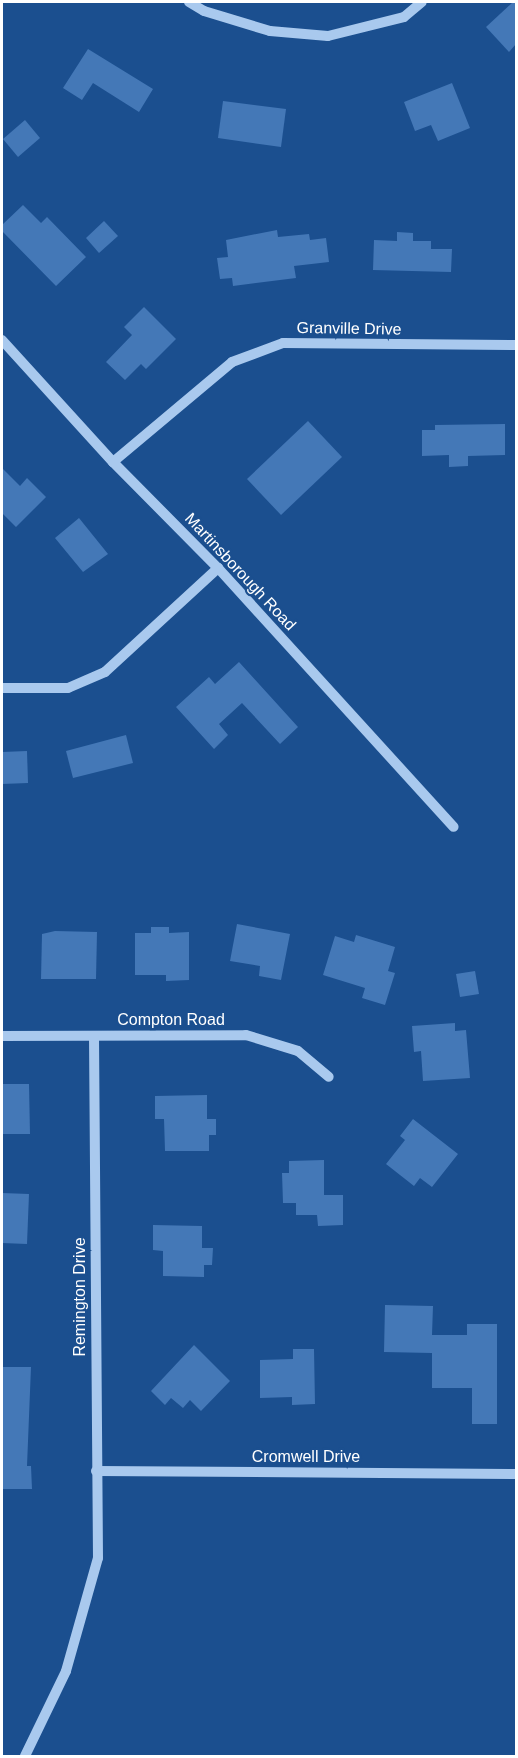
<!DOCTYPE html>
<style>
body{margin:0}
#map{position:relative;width:518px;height:1758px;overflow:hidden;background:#1b4f8f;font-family:Helvetica,sans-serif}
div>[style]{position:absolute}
.building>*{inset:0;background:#4478b7}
.minor>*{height:10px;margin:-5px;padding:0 5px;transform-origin:5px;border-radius:5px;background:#a9c9ee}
span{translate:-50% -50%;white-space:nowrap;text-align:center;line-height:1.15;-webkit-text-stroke:4.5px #1b4f8f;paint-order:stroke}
.street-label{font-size:16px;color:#fff}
.frame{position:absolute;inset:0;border:3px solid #fff;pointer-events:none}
</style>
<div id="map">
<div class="building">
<div style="clip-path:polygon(513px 2px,516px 2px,516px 44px,509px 52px,486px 27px)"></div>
<div style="clip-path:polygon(88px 49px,153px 89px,139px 112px,93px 83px,82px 100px,63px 88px)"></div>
<div style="clip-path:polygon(452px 83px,470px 128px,438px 141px,431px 125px,415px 131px,404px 102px)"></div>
<div style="clip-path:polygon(223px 101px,286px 109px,281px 147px,218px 138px)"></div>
<div style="clip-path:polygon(25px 120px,40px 138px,18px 157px,3px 139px)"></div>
<div style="clip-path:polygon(23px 205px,41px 223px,47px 217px,86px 257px,56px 286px,2px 231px,2px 225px)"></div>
<div style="clip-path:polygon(104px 221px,118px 236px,99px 253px,86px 238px)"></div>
<div style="clip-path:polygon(277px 230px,278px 237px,309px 234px,310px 240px,326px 238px,329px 262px,294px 266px,296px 278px,233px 286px,232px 278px,220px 279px,217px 258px,228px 257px,226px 240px)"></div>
<div style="clip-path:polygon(397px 232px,413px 233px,413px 241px,431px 241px,431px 249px,452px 249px,451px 272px,373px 270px,374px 240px,397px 241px)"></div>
<div style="clip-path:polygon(144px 307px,176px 339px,146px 369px,141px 364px,125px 380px,106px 362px,132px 335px,124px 327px)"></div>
<div style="clip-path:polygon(308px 421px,342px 457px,281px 515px,247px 479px)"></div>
<div style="clip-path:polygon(505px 424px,505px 455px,468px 456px,468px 466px,449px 467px,449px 455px,422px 456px,422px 430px,435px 430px,435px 425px)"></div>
<div style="clip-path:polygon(2px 468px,20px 486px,27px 478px,46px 497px,16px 527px,2px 513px)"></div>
<div style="clip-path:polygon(79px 518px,108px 554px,83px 572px,55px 538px)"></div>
<div style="clip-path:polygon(239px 662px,298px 727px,280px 744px,242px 703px,219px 724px,228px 735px,214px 749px,176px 707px,209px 677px,215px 684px)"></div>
<div style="clip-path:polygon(126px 735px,133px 763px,73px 778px,66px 751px)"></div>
<div style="clip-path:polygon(27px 751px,28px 783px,2px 784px,2px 752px)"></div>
<div style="clip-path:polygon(237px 924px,290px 934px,281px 980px,259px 976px,260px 966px,230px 961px)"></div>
<div style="clip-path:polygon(151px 927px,169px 927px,169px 933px,189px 932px,189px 980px,166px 981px,166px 975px,135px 975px,135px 933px,151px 933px)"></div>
<div style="clip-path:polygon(55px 931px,97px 932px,96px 979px,41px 979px,42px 934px)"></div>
<div style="clip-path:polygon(356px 935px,395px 947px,388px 971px,395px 973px,385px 1005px,362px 998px,365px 988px,323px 975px,335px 936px,354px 942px)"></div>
<div style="clip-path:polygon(475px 971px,479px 994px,460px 997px,456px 974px)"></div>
<div style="clip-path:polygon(455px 1023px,455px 1031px,466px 1030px,470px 1078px,423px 1081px,421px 1051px,414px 1052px,412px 1026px)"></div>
<div style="clip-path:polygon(2px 1084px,29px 1084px,30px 1134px,2px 1134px)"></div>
<div style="clip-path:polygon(207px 1095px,207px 1119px,216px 1119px,216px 1135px,209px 1135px,209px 1151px,165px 1151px,164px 1119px,155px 1119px,155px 1096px)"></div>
<div style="clip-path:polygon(413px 1119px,458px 1154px,432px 1187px,420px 1178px,414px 1186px,386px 1164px,405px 1140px,400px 1136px)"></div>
<div style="clip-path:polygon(324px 1160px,324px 1195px,343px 1195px,343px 1225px,318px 1226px,317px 1215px,296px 1215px,296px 1203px,283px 1203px,282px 1173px,289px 1173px,289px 1161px)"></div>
<div style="clip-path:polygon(2px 1193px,29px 1194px,27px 1244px,2px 1243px)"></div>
<div style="clip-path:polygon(153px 1225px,202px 1226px,202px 1248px,213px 1248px,212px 1265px,204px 1265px,204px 1277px,163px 1276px,163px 1251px,153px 1250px)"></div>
<div style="clip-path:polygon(385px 1305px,433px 1306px,432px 1335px,467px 1335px,467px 1324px,497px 1324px,497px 1424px,472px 1424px,472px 1388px,432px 1388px,432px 1353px,384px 1352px)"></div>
<div style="clip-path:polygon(194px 1345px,230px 1381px,201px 1411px,190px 1400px,183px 1408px,171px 1398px,165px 1405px,151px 1391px)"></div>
<div style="clip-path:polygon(293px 1349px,314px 1349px,315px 1404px,292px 1405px,292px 1397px,260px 1398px,260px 1360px,293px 1359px)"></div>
<div style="clip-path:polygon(2px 1367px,31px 1367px,27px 1466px,31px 1466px,32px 1489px,2px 1489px)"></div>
</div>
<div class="minor">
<div style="left:189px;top:2px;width:17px;rotate:31deg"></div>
<div style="left:204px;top:11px;width:69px;rotate:16.9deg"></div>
<div style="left:270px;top:31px;width:58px;rotate:4.9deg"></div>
<div style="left:328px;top:36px;width:78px;rotate:-14deg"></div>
<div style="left:404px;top:17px;width:23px;rotate:-40deg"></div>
<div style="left:2px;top:340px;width:165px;rotate:47.7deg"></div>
<div style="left:113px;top:462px;width:149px;rotate:45.3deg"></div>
<div style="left:218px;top:568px;width:350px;rotate:47.7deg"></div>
<div style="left:113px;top:462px;width:155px;rotate:-40deg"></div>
<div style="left:232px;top:362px;width:54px;rotate:-20.4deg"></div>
<div style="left:283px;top:343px;width:233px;rotate:0.5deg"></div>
<div style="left:2px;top:688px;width:66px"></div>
<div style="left:68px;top:688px;width:40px;rotate:-23.4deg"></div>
<div style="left:105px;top:672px;width:154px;rotate:-42.6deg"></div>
<div style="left:2px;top:1036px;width:244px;rotate:-0.2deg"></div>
<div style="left:246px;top:1035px;width:54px;rotate:17.1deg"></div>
<div style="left:298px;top:1051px;width:40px;rotate:40deg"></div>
<div style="left:96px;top:1471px;width:420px;rotate:0.4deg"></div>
<div style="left:25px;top:1756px;width:94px;rotate:-64.2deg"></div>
<div style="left:66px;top:1671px;width:117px;rotate:-74.2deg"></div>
<div style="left:98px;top:1558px;width:522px;rotate:-90.44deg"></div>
</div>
<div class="street-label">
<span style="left:349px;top:329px;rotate:1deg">Granville Drive</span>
<span style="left:240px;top:572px;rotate:47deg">Martinsborough Road</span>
<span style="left:171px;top:1020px">Compton Road</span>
<span style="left:80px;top:1297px;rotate:-90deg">Remington Drive</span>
<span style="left:306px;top:1457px">Cromwell Drive</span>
</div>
<div class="frame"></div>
</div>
